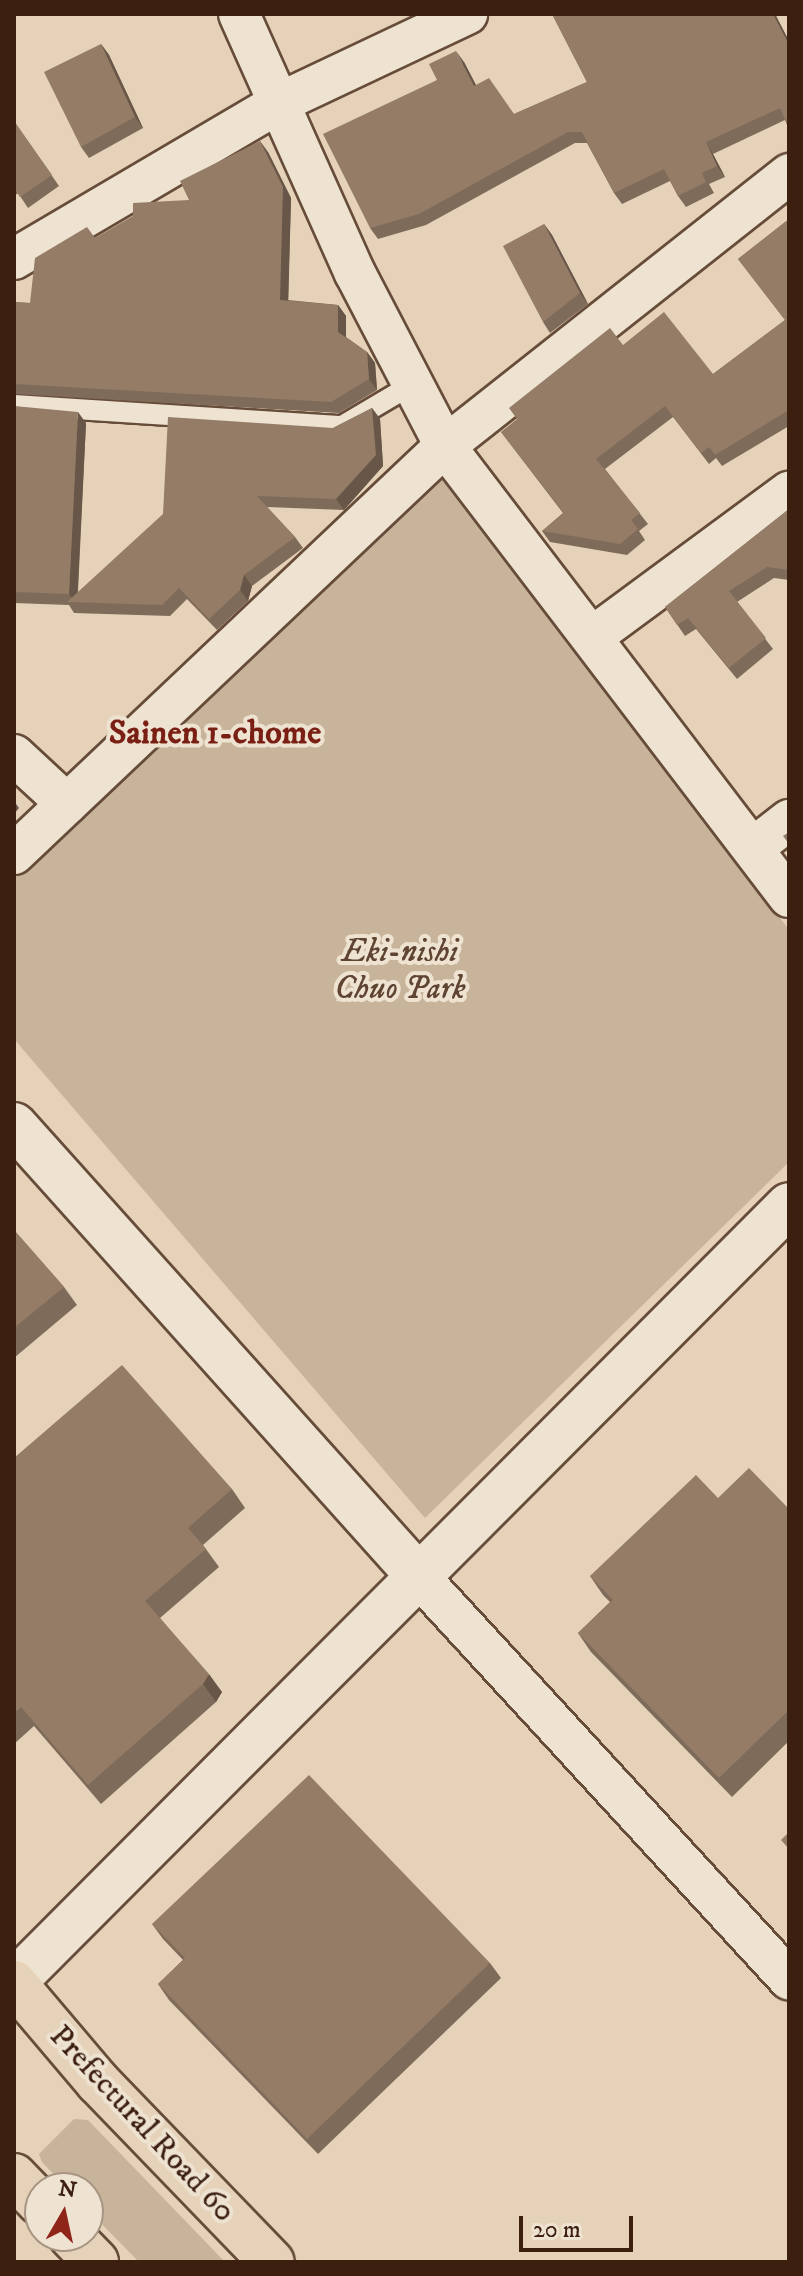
<!DOCTYPE html>
<style>
body{margin:0}
#map{position:relative;width:803px;height:2276px;overflow:hidden;background:#e5d2b8;font-family:"IM FELL DW Pica",serif}
div>[style]{position:absolute}
.green>*{inset:0;background:#c8b49b}
.roads{filter:drop-shadow(2px 0 #664c39) drop-shadow(-2px 0 #664c39) drop-shadow(0 2px #664c39) drop-shadow(0 -2px #664c39)}
.service>*{height:20px;margin:-10px;padding:0 10px;transform-origin:10px;border-radius:10px;background:#eee2d1}
.minor>*{height:40px;margin:-20px;padding:0 20px;transform-origin:20px;border-radius:20px;background:#eee2d1}
.tertiary>*{height:44px;margin:-22px;padding:0 22px;transform-origin:22px;border-radius:22px;background:#eee2d1}
.primary>*{height:44px;margin:-22px;padding:0 22px;transform-origin:22px;border-radius:22px;background:#e5d2b8}
.wall>*{inset:0;background:#7f6b59}
.shaded-wall>*{inset:0;background:#685748}
.building>*{inset:0;background:#947c67}
span{translate:-50% -50%;white-space:nowrap;text-align:center;line-height:1.15;-webkit-text-stroke:8px #eee2d1;paint-order:stroke}
.park-label{font-size:32px;color:#5f4432;font-style:italic}
.street-label{font-size:32px;color:#3c1f0f}
.neighbourhood-label{font-size:34px;color:#7a1f14;font-weight:700}
.frame{position:absolute;inset:0;border:16px solid #3c1f0f;pointer-events:none}
.north{position:absolute;left:24px;top:2172px;width:80px;height:80px;box-sizing:border-box;background:#eee2d1;border:2px solid #a79483;border-radius:50%;rotate:9deg;font-size:22px;font-weight:700;line-height:32px;text-align:center;color:#3c1f0f}
.north::after{content:'';display:block;margin:auto;width:28px;height:36px;background:#8f2418;clip-path:polygon(50% 0,100% 100%,50% 72%,0 100%)}
.scale{position:absolute;left:519px;top:2216px;width:114px;height:36px;box-sizing:border-box;border:4px solid #3c1f0f;border-top:0;padding-left:10px;font-size:24px;line-height:28px;white-space:nowrap;color:#3c1f0f;-webkit-text-stroke:6px #eee2d1;paint-order:stroke}
</style>
<div id="map">
<div class="green">
<div style="clip-path:polygon(445px 464px,789px 930px,789px 1162px,425px 1518px,14px 1039px,14px 874px)"></div>
<div style="clip-path:polygon(74px 2119px,88px 2120px,225px 2262px,139px 2262px,88px 2210px,88px 2188px,67px 2188px,42px 2162px,39px 2154px)"></div>
</div>
<div class="roads">
<div class="service">
<div style="left:14px;top:405px;width:329px;rotate:3.7deg"></div>
<div style="left:342px;top:426px;width:82px;rotate:-30.6deg"></div>
</div>
<div class="minor">
<div style="left:239px;top:14px;width:284px;rotate:65.9deg"></div>
<div style="left:355px;top:273px;width:195px;rotate:62.5deg"></div>
<div style="left:445px;top:446px;width:567px;rotate:52.67deg"></div>
<div style="left:14px;top:259px;width:310px;rotate:-30.5deg"></div>
<div style="left:281px;top:102px;width:206px;rotate:-25.3deg"></div>
<div style="left:592px;top:637px;width:245px;rotate:-36.4deg"></div>
<div style="left:14px;top:755px;width:72px;rotate:42.8deg"></div>
<div style="left:753px;top:848px;width:46px;rotate:-37.9deg"></div>
<div style="left:14px;top:854px;width:593px;rotate:-43.43deg"></div>
<div style="left:445px;top:446px;width:439px;rotate:-38.3deg"></div>
<div style="left:421px;top:1579px;width:544px;rotate:47.39deg"></div>
</div>
<div class="tertiary">
<div style="left:14px;top:1125px;width:610px;rotate:48.12deg"></div>
<div style="left:14px;top:1982px;width:1097px;rotate:-45.07deg"></div>
</div>
<div class="primary">
<div style="left:14px;top:1983px;width:130px;rotate:49.7deg"></div>
<div style="left:98px;top:2082px;width:250px;rotate:46deg"></div>
<div style="left:14px;top:2176px;width:37px;rotate:46deg"></div>
<div style="left:71px;top:2236px;width:36px;rotate:46deg"></div>
</div>
</div>
<div class="wall">
<div style="clip-path:polygon(552px 14px,775px 14px,789px 41px,789px 129px,785px 120px,713px 154px,725px 177px,709px 184px,714px 193px,686px 207px,678px 196px,670px 181px,622px 204px,614px 193px,587px 143px,575px 143px,426px 225px,378px 239px,370px 228px,437px 80px,464px 62px,476px 85px,514px 114px,587px 82px)"></div>
<div style="clip-path:polygon(101px 44px,109px 55px,143px 128px,89px 158px,81px 147px)"></div>
<div style="clip-path:polygon(14px 121px,59px 186px,28px 208px,18px 193px,14px 196px)"></div>
<div style="clip-path:polygon(268px 152px,291px 198px,288px 300px,338px 305px,346px 316px,346px 337px,367px 352px,375px 363px,377px 390px,339px 413px,14px 394px,14px 302px,30px 303px,95px 238px,189px 200px)"></div>
<div style="clip-path:polygon(789px 219px,789px 426px,722px 466px,716px 458px,709px 464px,673px 417px,605px 469px,648px 524px,639px 531px,645px 540px,627px 555px,550px 542px,542px 531px,563px 513px,501px 432px,623px 345px,713px 374px,785px 320px,738px 259px)"></div>
<div style="clip-path:polygon(544px 224px,552px 235px,588px 304px,550px 333px,543px 322px)"></div>
<div style="clip-path:polygon(14px 406px,86px 423px,78px 592px,333px 428px,372px 408px,380px 419px,383px 466px,344px 510px,267px 507px,295px 537px,303px 548px,252px 586px,248px 601px,217px 630px,187px 599px,170px 616px,74px 613px,69px 605px,14px 603px)"></div>
<div style="clip-path:polygon(789px 509px,789px 580px,774px 578px,737px 602px,773px 649px,737px 679px,696px 629px,685px 636px,665px 607px)"></div>
<div style="clip-path:polygon(14px 1230px,64px 1287px,77px 1305px,14px 1358px)"></div>
<div style="clip-path:polygon(14px 1458px,232px 1489px,245px 1508px,203px 1545px,219px 1567px,160px 1618px,222px 1692px,216px 1702px,101px 1804px,34px 1726px,14px 1744px)"></div>
<div style="clip-path:polygon(718px 1498px,789px 1509px,789px 1741px,732px 1797px,591px 1652px,578px 1633px,610px 1602px,603px 1595px,590px 1576px)"></div>
<div style="clip-path:polygon(152px 1924px,490px 1963px,501px 1978px,318px 2154px,169px 2000px,158px 1984px,183px 1960px,163px 1939px)"></div>
</div>
<div class="shaded-wall">
<div style="clip-path:polygon(773px 14px,775px 14px,789px 41px,789px 45px)"></div>
<div style="clip-path:polygon(101px 44px,109px 55px,143px 128px,135px 117px)"></div>
<div style="clip-path:polygon(456px 51px,464px 62px,482px 97px,474px 86px)"></div>
<div style="clip-path:polygon(260px 141px,268px 152px,291px 198px,288px 311px,280px 300px)"></div>
<div style="clip-path:polygon(706px 142px,713px 154px,725px 177px,717px 166px)"></div>
<div style="clip-path:polygon(544px 224px,552px 235px,588px 304px,580px 293px)"></div>
<div style="clip-path:polygon(338px 305px,346px 316px,346px 343px,338px 332px)"></div>
<div style="clip-path:polygon(367px 352px,375px 363px,377px 390px,369px 379px)"></div>
<div style="clip-path:polygon(372px 408px,380px 419px,383px 466px,344px 510px,336px 499px)"></div>
<div style="clip-path:polygon(78px 412px,86px 423px,77px 602px,75px 602px,69px 594px)"></div>
<div style="clip-path:polygon(244px 575px,252px 586px,248px 601px,240px 590px)"></div>
<div style="clip-path:polygon(14px 801px,19px 808px,14px 814px)"></div>
<div style="clip-path:polygon(209px 1674px,222px 1692px,216px 1702px,203px 1684px)"></div>
</div>
<div class="building">
<div style="clip-path:polygon(552px 14px,773px 14px,789px 45px,789px 126px,788px 127px,780px 108px,706px 142px,717px 166px,702px 173px,706px 182px,678px 196px,664px 169px,614px 193px,582px 132px,568px 132px,419px 214px,370px 228px,323px 134px,437px 80px,429px 64px,456px 51px,474px 86px,489px 78px,514px 114px,587px 82px)"></div>
<div style="clip-path:polygon(101px 44px,135px 117px,81px 147px,44px 72px)"></div>
<div style="clip-path:polygon(14px 121px,52px 175px,20px 197px,14px 188px)"></div>
<div style="clip-path:polygon(260px 141px,283px 187px,280px 300px,338px 305px,338px 332px,367px 352px,369px 379px,331px 402px,14px 384px,14px 302px,30px 303px,35px 258px,87px 227px,95px 238px,133px 216px,133px 203px,189px 200px,180px 181px)"></div>
<div style="clip-path:polygon(789px 219px,789px 410px,715px 455px,709px 447px,701px 453px,665px 406px,596px 459px,640px 513px,631px 520px,638px 529px,620px 544px,542px 531px,564px 513px,501px 432px,517px 419px,509px 408px,610px 328px,623px 345px,664px 312px,713px 374px,785px 320px,738px 259px)"></div>
<div style="clip-path:polygon(544px 224px,580px 293px,543px 322px,503px 246px)"></div>
<div style="clip-path:polygon(14px 406px,78px 412px,69px 594px,14px 592px)"></div>
<div style="clip-path:polygon(372px 408px,376px 455px,336px 499px,257px 496px,295px 537px,244px 575px,240px 590px,209px 619px,179px 588px,162px 605px,67px 602px,163px 514px,168px 417px,333px 428px)"></div>
<div style="clip-path:polygon(789px 509px,789px 570px,767px 567px,729px 591px,766px 638px,729px 668px,688px 618px,677px 625px,665px 607px)"></div>
<div style="clip-path:polygon(789px 832px,789px 844px,783px 836px)"></div>
<div style="clip-path:polygon(14px 1230px,64px 1287px,14px 1328px)"></div>
<div style="clip-path:polygon(122px 1365px,232px 1489px,188px 1528px,206px 1549px,145px 1601px,209px 1674px,203px 1684px,88px 1785px,21px 1707px,14px 1713px,14px 1458px)"></div>
<div style="clip-path:polygon(749px 1468px,789px 1509px,789px 1710px,719px 1778px,578px 1633px,613px 1600px,590px 1576px,696px 1475px,718px 1498px)"></div>
<div style="clip-path:polygon(309px 1775px,490px 1963px,307px 2139px,158px 1984px,185px 1958px,152px 1924px)"></div>
<div style="clip-path:polygon(789px 1832px,789px 1849px,781px 1840px)"></div>
</div>
<div class="park-label">
<span style="left:400px;top:971px">Eki-nishi<br>Chuo Park</span>
</div>
<div class="street-label">
<span style="left:142px;top:2124px;rotate:47deg">Prefectural Road 60</span>
</div>
<div class="neighbourhood-label">
<span style="left:215px;top:734px">Sainen 1-chome</span>
</div>
<div class="frame"></div>
<div class="north">N</div>
<div class="scale">20 m</div>
</div>
